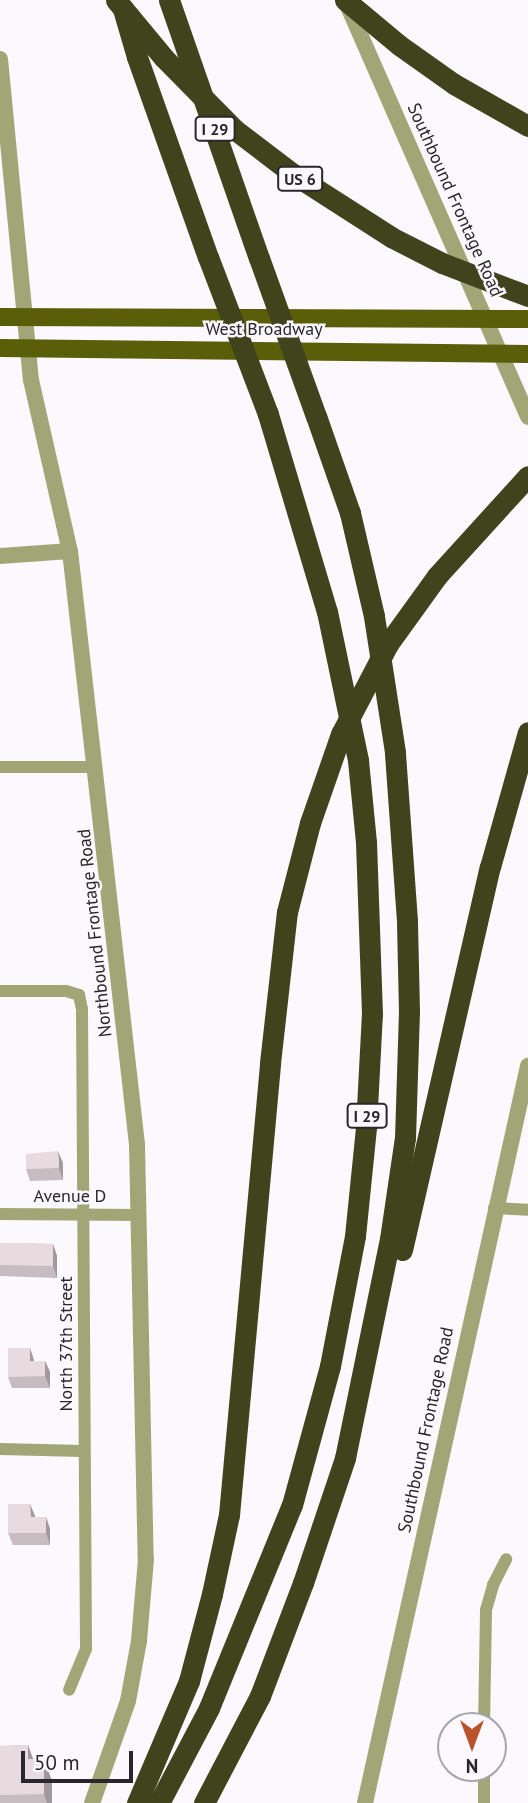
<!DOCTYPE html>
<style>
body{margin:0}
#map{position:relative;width:528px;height:1803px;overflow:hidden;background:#fbf8fe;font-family:"PT Sans",sans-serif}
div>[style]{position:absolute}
.minor>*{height:12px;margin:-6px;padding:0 6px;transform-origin:6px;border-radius:6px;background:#a2a676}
.tertiary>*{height:16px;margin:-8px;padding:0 8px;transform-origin:8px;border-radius:8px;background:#a2a676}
.primary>*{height:18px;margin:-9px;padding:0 9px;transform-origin:9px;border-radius:9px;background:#5b5e09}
.motorway>*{height:21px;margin:-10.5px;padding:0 10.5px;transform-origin:10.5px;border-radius:10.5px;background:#41431d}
.motorway-bridge>*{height:21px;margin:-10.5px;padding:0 10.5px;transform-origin:10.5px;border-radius:10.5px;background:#41431d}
.wall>*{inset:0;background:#c7bcc0}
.shaded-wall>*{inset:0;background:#a2999c}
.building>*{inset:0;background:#e7dbdf}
span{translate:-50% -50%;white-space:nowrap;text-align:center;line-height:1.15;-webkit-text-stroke:5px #fbf8fe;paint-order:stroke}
.shield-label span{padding:2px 5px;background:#fbf8fe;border:2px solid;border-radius:5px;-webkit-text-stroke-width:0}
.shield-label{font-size:16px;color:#29272b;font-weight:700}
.street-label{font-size:18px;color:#29272b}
.north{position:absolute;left:437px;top:1712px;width:70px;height:70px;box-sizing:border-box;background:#fbf8fe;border:2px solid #a7a4aa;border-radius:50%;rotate:180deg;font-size:19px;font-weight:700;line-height:28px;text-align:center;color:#29272b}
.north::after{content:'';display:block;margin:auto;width:24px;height:32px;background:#ba532b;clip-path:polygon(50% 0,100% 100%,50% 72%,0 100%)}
.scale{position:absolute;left:21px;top:1751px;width:112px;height:32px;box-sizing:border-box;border:4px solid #29272b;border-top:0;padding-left:9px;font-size:21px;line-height:24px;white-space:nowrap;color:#29272b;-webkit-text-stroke:5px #fbf8fe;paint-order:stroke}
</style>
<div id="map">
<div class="minor">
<div style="left:0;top:767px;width:96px"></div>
<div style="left:0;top:991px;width:66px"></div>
<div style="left:66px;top:991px;width:14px;rotate:17deg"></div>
<div style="left:79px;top:995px;width:14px;rotate:78deg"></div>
<div style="left:82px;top:1009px;width:640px;rotate:89.64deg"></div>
<div style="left:86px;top:1649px;width:44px;rotate:112.5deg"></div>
<div style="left:494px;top:1208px;width:34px;rotate:3deg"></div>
<div style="left:0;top:1214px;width:140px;rotate:0.4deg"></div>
<div style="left:0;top:1449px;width:83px;rotate:1.4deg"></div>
<div style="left:484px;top:1726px;width:116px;rotate:-89deg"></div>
<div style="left:486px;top:1610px;width:26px;rotate:-74deg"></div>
<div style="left:493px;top:1585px;width:29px;rotate:-63deg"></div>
<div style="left:484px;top:1803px;width:35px;rotate:-90deg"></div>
</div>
<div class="tertiary">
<div style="left:346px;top:2px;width:453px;rotate:66.3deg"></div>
<div style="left:0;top:59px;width:322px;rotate:84.5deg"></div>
<div style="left:31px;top:380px;width:175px;rotate:77.2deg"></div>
<div style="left:70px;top:551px;width:598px;rotate:83.56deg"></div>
<div style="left:137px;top:1145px;width:414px;rotate:88.8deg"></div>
<div style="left:146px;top:1559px;width:82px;rotate:94.9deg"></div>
<div style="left:139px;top:1641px;width:61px;rotate:100.4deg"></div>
<div style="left:128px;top:1701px;width:108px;rotate:109.4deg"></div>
<div style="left:0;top:556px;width:70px;rotate:-4.1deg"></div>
<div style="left:365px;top:1803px;width:755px;rotate:-77.53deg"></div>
</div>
<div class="primary">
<div style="left:0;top:317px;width:528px;rotate:0.22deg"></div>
<div style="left:0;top:348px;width:528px;rotate:0.65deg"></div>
</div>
<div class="motorway">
<div style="left:169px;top:0;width:273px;rotate:70.8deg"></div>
<div style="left:345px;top:0;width:70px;rotate:39.8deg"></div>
<div style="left:399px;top:45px;width:67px;rotate:35.3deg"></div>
<div style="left:454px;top:84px;width:85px;rotate:29.6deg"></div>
<div style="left:123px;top:9px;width:50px;rotate:73.7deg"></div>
<div style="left:137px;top:57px;width:212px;rotate:70.5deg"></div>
<div style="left:402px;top:1250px;width:393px;rotate:-77.1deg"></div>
<div style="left:490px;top:867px;width:140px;rotate:-74.3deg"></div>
<div style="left:137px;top:1803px;width:133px;rotate:-66.9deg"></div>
<div style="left:189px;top:1681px;width:90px;rotate:-75.2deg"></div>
<div style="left:212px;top:1594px;width:81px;rotate:-77.9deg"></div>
<div style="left:229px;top:1515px;width:454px;rotate:-84.8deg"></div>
<div style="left:159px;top:1803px;width:107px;rotate:-62.2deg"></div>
<div style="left:209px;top:1708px;width:219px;rotate:-67.8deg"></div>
<div style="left:292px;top:1505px;width:144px;rotate:-74.7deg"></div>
<div style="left:330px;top:1366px;width:132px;rotate:-79.1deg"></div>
<div style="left:355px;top:1236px;width:110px;rotate:-84.2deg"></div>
<div style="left:366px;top:1127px;width:113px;rotate:-87deg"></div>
<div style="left:372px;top:1014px;width:172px;rotate:-92deg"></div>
<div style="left:366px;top:842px;width:82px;rotate:-95.6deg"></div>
<div style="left:358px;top:760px;width:151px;rotate:-101.8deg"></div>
<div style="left:327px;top:612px;width:207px;rotate:-106.6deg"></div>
<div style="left:204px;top:1803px;width:121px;rotate:-62.4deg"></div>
<div style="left:260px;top:1696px;width:121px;rotate:-69.2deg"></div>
<div style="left:303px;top:1583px;width:132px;rotate:-71.4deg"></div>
<div style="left:345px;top:1458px;width:224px;rotate:-78.4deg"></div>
<div style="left:390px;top:1239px;width:102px;rotate:-81.6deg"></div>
<div style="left:405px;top:1138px;width:127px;rotate:-88.2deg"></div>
<div style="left:409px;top:1011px;width:90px;rotate:-91.3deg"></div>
<div style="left:407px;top:921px;width:169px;rotate:-94.1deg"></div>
<div style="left:395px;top:752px;width:138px;rotate:-98.8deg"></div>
<div style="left:374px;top:616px;width:106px;rotate:-103.1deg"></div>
<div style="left:350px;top:513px;width:103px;rotate:-109.3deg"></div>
</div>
<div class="motorway-bridge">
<div style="left:116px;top:0;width:75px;rotate:50.4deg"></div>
<div style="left:164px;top:58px;width:100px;rotate:45.4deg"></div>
<div style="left:234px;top:129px;width:74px;rotate:37.3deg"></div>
<div style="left:293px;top:174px;width:117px;rotate:32.7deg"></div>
<div style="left:391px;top:237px;width:57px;rotate:27deg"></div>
<div style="left:442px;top:263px;width:92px;rotate:21deg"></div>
<div style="left:208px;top:257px;width:168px;rotate:69.1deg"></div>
<div style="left:259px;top:258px;width:168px;rotate:70.2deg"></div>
<div style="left:270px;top:1063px;width:152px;rotate:-83.6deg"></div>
<div style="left:287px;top:912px;width:92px;rotate:-75.5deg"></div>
<div style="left:310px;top:823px;width:94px;rotate:-70.8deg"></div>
<div style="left:341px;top:734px;width:102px;rotate:-62.4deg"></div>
<div style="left:388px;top:644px;width:84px;rotate:-54.2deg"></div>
<div style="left:437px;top:576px;width:135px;rotate:-47.7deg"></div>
</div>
<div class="wall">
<div style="clip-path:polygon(63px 1163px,63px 1180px,30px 1181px,26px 1169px)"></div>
<div style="clip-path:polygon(0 1243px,53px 1244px,57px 1256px,57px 1278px,0 1276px)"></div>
<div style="clip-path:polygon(34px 1361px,45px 1361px,50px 1372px,50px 1388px,12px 1388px,8px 1377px)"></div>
<div style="clip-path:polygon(30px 1504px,35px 1517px,46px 1517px,50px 1529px,50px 1545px,13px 1545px,8px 1533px)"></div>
<div style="clip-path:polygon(28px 1745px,33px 1759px,44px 1759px,52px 1781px,52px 1803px,0 1803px,0 1746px)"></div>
</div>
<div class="shaded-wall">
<div style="clip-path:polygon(58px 1151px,63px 1163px,63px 1180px,59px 1168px)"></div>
<div style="clip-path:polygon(53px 1244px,57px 1256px,57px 1278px,53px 1266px)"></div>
<div style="clip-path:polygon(30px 1348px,34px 1360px,34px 1372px,30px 1361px)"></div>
<div style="clip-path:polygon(45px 1361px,50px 1372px,50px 1388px,45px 1376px)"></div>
<div style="clip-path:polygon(30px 1504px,35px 1516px,35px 1529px,31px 1517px)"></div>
<div style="clip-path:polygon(46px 1517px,50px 1529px,50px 1545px,46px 1533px)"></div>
<div style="clip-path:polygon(28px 1745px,36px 1767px,28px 1759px)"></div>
<div style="clip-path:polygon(44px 1759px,52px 1781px,52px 1803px,47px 1803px,44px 1794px)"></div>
</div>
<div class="building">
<div style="clip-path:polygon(58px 1151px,59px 1168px,26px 1169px,26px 1154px)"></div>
<div style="clip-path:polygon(0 1243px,53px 1244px,53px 1266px,0 1265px)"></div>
<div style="clip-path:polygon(8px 1348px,30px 1348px,30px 1361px,45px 1361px,45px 1376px,8px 1377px)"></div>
<div style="clip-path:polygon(8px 1504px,30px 1504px,31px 1517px,46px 1517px,46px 1533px,8px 1533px)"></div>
<div style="clip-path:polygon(28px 1745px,28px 1759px,44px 1759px,44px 1794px,0 1795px,0 1746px)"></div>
</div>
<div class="shield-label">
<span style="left:215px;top:129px">I 29</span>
<span style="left:300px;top:179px">US 6</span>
<span style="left:367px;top:1116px">I 29</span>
</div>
<div class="street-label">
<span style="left:455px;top:200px;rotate:66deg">Southbound Frontage Road</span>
<span style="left:264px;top:329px">West Broadway</span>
<span style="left:95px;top:933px;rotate:-96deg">Northbound Frontage Road</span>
<span style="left:70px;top:1196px">Avenue D</span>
<span style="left:66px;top:1344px;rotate:-90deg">North 37th Street</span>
<span style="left:426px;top:1430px;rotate:-78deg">Southbound Frontage Road</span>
</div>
<div class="north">N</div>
<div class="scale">50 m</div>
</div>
